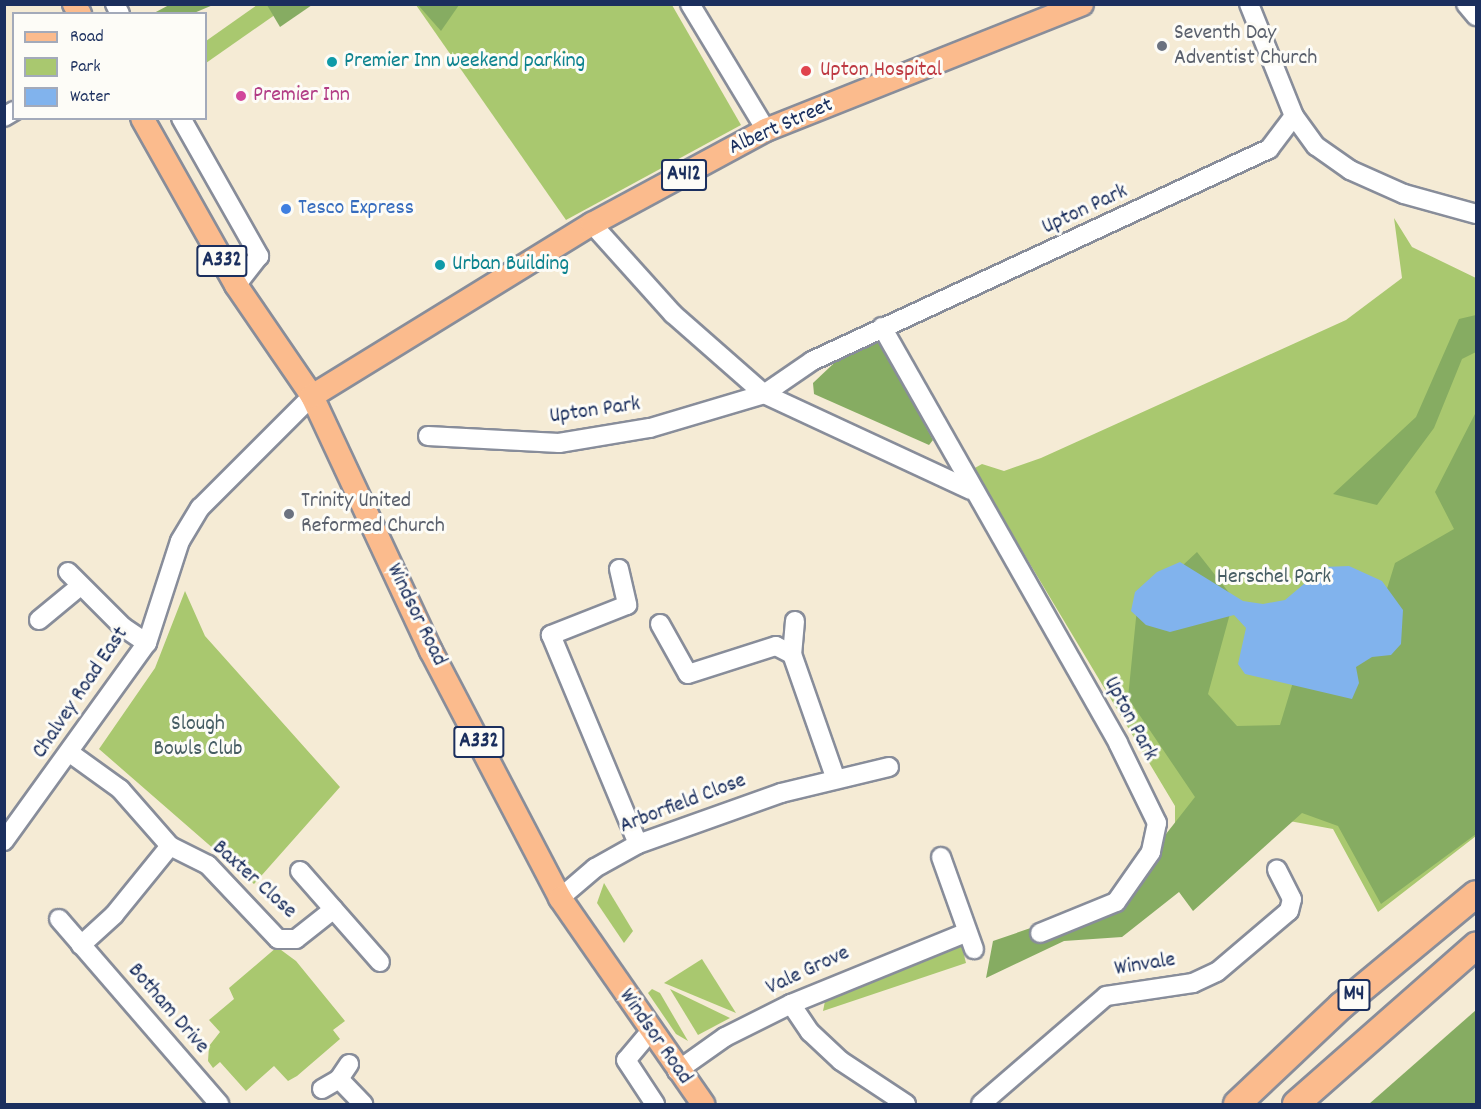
<!DOCTYPE html>
<style>
body{margin:0}
#map{position:relative;width:1481px;height:1109px;overflow:hidden;background:#f5ebd5;font-family:Dekko,sans-serif}
div>[style]{position:absolute}
.green>*{inset:0;background:#a9c86f}
.forest>*{inset:0;background:#86ac62}
.water>*{inset:0;background:#81b3ed}
.roads{filter:drop-shadow(2px 0 #888d9a) drop-shadow(-2px 0 #888d9a) drop-shadow(0 2px #888d9a) drop-shadow(0 -2px #888d9a)}
.minor>*{height:18px;margin:-9px;padding:0 9px;transform-origin:9px;border-radius:9px;background:#fff}
.major>*{height:22px;margin:-11px;padding:0 11px;transform-origin:11px;border-radius:11px;background:#fbbb8d}
.highway>*{height:26px;margin:-13px;padding:0 13px;transform-origin:13px;border-radius:13px;background:#fbbb8d}
.dots>*{width:16px;height:16px;translate:-50% -50%;box-sizing:border-box;border:3px solid #fdfcf7;border-radius:50%}
span{translate:-50% -50%;white-space:nowrap;text-align:center;line-height:1.15;-webkit-text-stroke:6px #fdfcf7;paint-order:stroke}
.shield-label span{padding:2px 4px;background:#fdfcf7;border:2px solid;border-radius:4px;-webkit-text-stroke-width:0}
.shield-label{font-size:21px;color:#1b2f5e;font-weight:700}
.worship-label{font-size:22px;color:#5b616d}
.left{translate:0 -50%;text-align:left}
.culture-label{font-size:22px;color:#0d838f}
.health-label{font-size:22px;color:#be3a42}
.hotel-label{font-size:22px;color:#b23c85}
.street-label{font-size:22px;color:#1b2f5e}
.shop-label{font-size:22px;color:#366cbe}
.park-label{font-size:22px;color:#465d63}
.frame{position:absolute;inset:0;border:6px solid #1b2f5e;pointer-events:none}
.legend{position:absolute;left:12px;top:12px;width:195px;height:108px;box-sizing:border-box;background:#fdfcf7;border:2px solid #a3aaba;margin:0;padding:8px 10px;list-style:none;font-size:18px;color:#1b2f5e}
.legend li{display:flex;align-items:center;gap:12px;height:30px}
.legend b{width:30px;border:2px solid #a3aaba}
</style>
<div id="map">
<div class="green">
<div style="clip-path:polygon(257px 5px,289px 5px,206px 63px,206px 41px)"></div>
<div style="clip-path:polygon(416px 5px,672px 5px,741px 125px,566px 220px)"></div>
<div style="clip-path:polygon(1394px 218px,1412px 247px,1476px 278px,1476px 836px,1378px 912px,1333px 829px,1273px 818px,1175px 824px,1175px 806px,973px 469px,982px 464px,1004px 471px,1041px 458px,1346px 320px,1402px 278px)"></div>
<div style="clip-path:polygon(185px 591px,205px 636px,340px 787px,254px 884px,99px 749px,155px 668px)"></div>
<div style="clip-path:polygon(604px 883px,633px 931px,624px 943px,597px 903px)"></div>
<div style="clip-path:polygon(961px 943px,966px 963px,823px 1011px,826px 996px)"></div>
<div style="clip-path:polygon(277px 947px,296px 961px,345px 1021px,333px 1030px,340px 1039px,297px 1076px,288px 1081px,274px 1066px,246px 1091px,220px 1062px,213px 1068px,208px 1061px,209px 1046px,220px 1032px,209px 1020px,234px 999px,229px 988px)"></div>
<div style="clip-path:polygon(702px 959px,736px 1013px,664px 983px)"></div>
<div style="clip-path:polygon(652px 989px,660px 993px,688px 1041px,676px 1034px,648px 993px)"></div>
<div style="clip-path:polygon(670px 989px,730px 1018px,698px 1035px)"></div>
</div>
<div class="forest">
<div style="clip-path:polygon(169px 5px,169px 4px,213px 5px,194px 13px,154px 13px)"></div>
<div style="clip-path:polygon(267px 5px,312px 5px,280px 27px)"></div>
<div style="clip-path:polygon(418px 5px,459px 5px,441px 31px)"></div>
<div style="clip-path:polygon(1476px 315px,1476px 352px,1462px 359px,1434px 428px,1377px 505px,1333px 494px,1416px 417px,1459px 319px)"></div>
<div style="clip-path:polygon(868px 331px,879px 338px,933px 440px,929px 445px,814px 394px,813px 383px)"></div>
<div style="clip-path:polygon(1476px 412px,1476px 834px,1381px 904px,1338px 826px,1302px 813px,1193px 911px,1179px 892px,1122px 937px,1064px 941px,986px 978px,993px 941px,1115px 899px,1195px 797px,1128px 698px,1137px 608px,1197px 552px,1234px 599px,1208px 694px,1237px 726px,1280px 725px,1316px 606px,1377px 621px,1395px 563px,1454px 529px,1435px 492px)"></div>
<div style="clip-path:polygon(1476px 1010px,1476px 1104px,1369px 1104px)"></div>
</div>
<div class="water">
<div style="clip-path:polygon(1180px 562px,1243px 601px,1263px 604px,1285px 600px,1324px 567px,1349px 566px,1382px 581px,1403px 610px,1401px 644px,1391px 655px,1372px 657px,1356px 667px,1359px 683px,1352px 699px,1245px 674px,1238px 664px,1246px 628px,1234px 615px,1170px 632px,1146px 625px,1131px 611px,1135px 592px,1157px 572px)"></div>
</div>
<div class="roads">
<div class="minor">
<div style="left:115px;top:4px;width:11px;rotate:63deg"></div>
<div style="left:690px;top:4px;width:147px;rotate:58.9deg"></div>
<div style="left:1249px;top:4px;width:121px;rotate:68.1deg"></div>
<div style="left:1294px;top:116px;width:37px;rotate:54deg"></div>
<div style="left:1316px;top:146px;width:42px;rotate:35.2deg"></div>
<div style="left:1350px;top:170px;width:59px;rotate:24deg"></div>
<div style="left:1404px;top:194px;width:75px;rotate:15.5deg"></div>
<div style="left:1466px;top:4px;width:16px;rotate:50deg"></div>
<div style="left:4px;top:117px;width:12px;rotate:-31deg"></div>
<div style="left:181px;top:118px;width:159px;rotate:60.5deg"></div>
<div style="left:259px;top:256px;width:37px;rotate:128deg"></div>
<div style="left:592px;top:224px;width:121px;rotate:48deg"></div>
<div style="left:673px;top:314px;width:121px;rotate:41.3deg"></div>
<div style="left:764px;top:394px;width:228px;rotate:24.9deg"></div>
<div style="left:882px;top:327px;width:478px;rotate:60.4deg"></div>
<div style="left:1118px;top:743px;width:89px;rotate:64deg"></div>
<div style="left:1157px;top:823px;width:30px;rotate:102deg"></div>
<div style="left:1151px;top:852px;width:61px;rotate:125deg"></div>
<div style="left:1116px;top:902px;width:82px;rotate:157.8deg"></div>
<div style="left:428px;top:436px;width:131px;rotate:3.1deg"></div>
<div style="left:559px;top:443px;width:92px;rotate:-9.4deg"></div>
<div style="left:650px;top:428px;width:119px;rotate:-16.6deg"></div>
<div style="left:764px;top:394px;width:58px;rotate:-34.5deg"></div>
<div style="left:812px;top:361px;width:504px;rotate:-24.89deg"></div>
<div style="left:1269px;top:149px;width:41px;rotate:-52.9deg"></div>
<div style="left:619px;top:569px;width:37px;rotate:77deg"></div>
<div style="left:627px;top:605px;width:82px;rotate:158.5deg"></div>
<div style="left:551px;top:635px;width:226px;rotate:67.4deg"></div>
<div style="left:68px;top:572px;width:78px;rotate:45deg"></div>
<div style="left:123px;top:627px;width:29px;rotate:34deg"></div>
<div style="left:39px;top:620px;width:52px;rotate:-39.5deg"></div>
<div style="left:795px;top:621px;width:33px;rotate:95deg"></div>
<div style="left:792px;top:654px;width:130px;rotate:70.7deg"></div>
<div style="left:660px;top:624px;width:57px;rotate:60.8deg"></div>
<div style="left:688px;top:674px;width:92px;rotate:-17.7deg"></div>
<div style="left:776px;top:646px;width:18px;rotate:27deg"></div>
<div style="left:70px;top:753px;width:62px;rotate:35.8deg"></div>
<div style="left:120px;top:789px;width:76px;rotate:48.7deg"></div>
<div style="left:170px;top:846px;width:89px;rotate:129.1deg"></div>
<div style="left:114px;top:915px;width:45px;rotate:137.7deg"></div>
<div style="left:4px;top:841px;width:244px;rotate:-54.2deg"></div>
<div style="left:147px;top:643px;width:107px;rotate:-72.1deg"></div>
<div style="left:180px;top:541px;width:39px;rotate:-59deg"></div>
<div style="left:200px;top:508px;width:158px;rotate:-45deg"></div>
<div style="left:170px;top:846px;width:42px;rotate:26.6deg"></div>
<div style="left:208px;top:865px;width:102px;rotate:46.6deg"></div>
<div style="left:278px;top:939px;width:18px"></div>
<div style="left:296px;top:939px;width:48px;rotate:-38.3deg"></div>
<div style="left:941px;top:857px;width:98px;rotate:70.3deg"></div>
<div style="left:300px;top:871px;width:121px;rotate:48.7deg"></div>
<div style="left:560px;top:898px;width:46px;rotate:-40.6deg"></div>
<div style="left:595px;top:868px;width:49px;rotate:-29.2deg"></div>
<div style="left:638px;top:844px;width:152px;rotate:-19.6deg"></div>
<div style="left:781px;top:793px;width:111px;rotate:-13.5deg"></div>
<div style="left:59px;top:919px;width:245px;rotate:49.1deg"></div>
<div style="left:791px;top:1004px;width:34px;rotate:56deg"></div>
<div style="left:810px;top:1032px;width:42px;rotate:43.1deg"></div>
<div style="left:841px;top:1061px;width:78px;rotate:33.5deg"></div>
<div style="left:649px;top:1033px;width:35px;rotate:130deg"></div>
<div style="left:626px;top:1060px;width:53px;rotate:56.6deg"></div>
<div style="left:677px;top:1071px;width:59px;rotate:-35.3deg"></div>
<div style="left:725px;top:1037px;width:74px;rotate:-26.6deg"></div>
<div style="left:791px;top:1004px;width:190px;rotate:-22.2deg"></div>
<div style="left:339px;top:1079px;width:35px;rotate:46deg"></div>
<div style="left:322px;top:1089px;width:20px;rotate:-30deg"></div>
<div style="left:339px;top:1079px;width:18px;rotate:-56deg"></div>
<div style="left:981px;top:1104px;width:165px;rotate:-40.8deg"></div>
<div style="left:1106px;top:996px;width:88px;rotate:-8.5deg"></div>
<div style="left:1193px;top:983px;width:26px;rotate:-25deg"></div>
<div style="left:1217px;top:972px;width:94px;rotate:-40.3deg"></div>
<div style="left:1289px;top:911px;width:12px;rotate:-76deg"></div>
<div style="left:1292px;top:899px;width:33px;rotate:-117deg"></div>
</div>
<div class="major">
<div style="left:74px;top:4px;width:12px;rotate:59deg"></div>
<div style="left:142px;top:118px;width:192px;rotate:60.6deg"></div>
<div style="left:236px;top:285px;width:135px;rotate:55.6deg"></div>
<div style="left:312px;top:396px;width:281px;rotate:65deg"></div>
<div style="left:431px;top:651px;width:279px;rotate:62.4deg"></div>
<div style="left:560px;top:898px;width:251px;rotate:55.2deg"></div>
<div style="left:312px;top:396px;width:329px;rotate:-31.6deg"></div>
<div style="left:592px;top:224px;width:198px;rotate:-28.4deg"></div>
<div style="left:766px;top:130px;width:340px;rotate:-21.7deg"></div>
</div>
<div class="highway">
<div style="left:1237px;top:1104px;width:143px;rotate:-43.3deg"></div>
<div style="left:1341px;top:1006px;width:175px;rotate:-39.7deg"></div>
<div style="left:1296px;top:1104px;width:240px;rotate:-41.3deg"></div>
</div>
</div>
<div class="dots">
<div style="left:1162px;top:46px;background:#6b7280"></div>
<div style="left:332px;top:62px;background:#0f9aa8"></div>
<div style="left:806px;top:71px;background:#e0444e"></div>
<div style="left:241px;top:96px;background:#d1479c"></div>
<div style="left:286px;top:209px;background:#3f7fe0"></div>
<div style="left:440px;top:265px;background:#0f9aa8"></div>
<div style="left:289px;top:514px;background:#6b7280"></div>
</div>
<div class="shield-label">
<span style="left:684px;top:175px">A412</span>
<span style="left:222px;top:261px">A332</span>
<span style="left:479px;top:742px">A332</span>
<span style="left:1354px;top:995px">M4</span>
</div>
<div class="worship-label">
<span class="left" style="left:1174px;top:46px">Seventh Day<br>Adventist Church</span>
<span class="left" style="left:301px;top:514px">Trinity United<br>Reformed Church</span>
</div>
<div class="culture-label">
<span class="left" style="left:344px;top:62px">Premier Inn weekend parking</span>
<span class="left" style="left:452px;top:265px">Urban Building</span>
</div>
<div class="health-label">
<span class="left" style="left:820px;top:71px">Upton Hospital</span>
</div>
<div class="hotel-label">
<span class="left" style="left:253px;top:96px">Premier Inn</span>
</div>
<div class="street-label">
<span style="left:781px;top:127px;rotate:-24deg">Albert Street</span>
<span style="left:1085px;top:210px;rotate:-25deg">Upton Park</span>
<span style="left:595px;top:411px;rotate:-8deg">Upton Park</span>
<span style="left:416px;top:615px;rotate:64deg">Windsor Road</span>
<span style="left:81px;top:693px;rotate:-56deg">Chalvey Road East</span>
<span style="left:1130px;top:719px;rotate:62deg">Upton Park</span>
<span style="left:683px;top:804px;rotate:-21deg">Arborfield Close</span>
<span style="left:254px;top:880px;rotate:42deg">Baxter Close</span>
<span style="left:1145px;top:965px;rotate:-9deg">Winvale</span>
<span style="left:808px;top:971px;rotate:-25deg">Vale Grove</span>
<span style="left:168px;top:1009px;rotate:49deg">Botham Drive</span>
<span style="left:655px;top:1037px;rotate:55deg">Windsor Road</span>
</div>
<div class="shop-label">
<span class="left" style="left:298px;top:209px">Tesco Express</span>
</div>
<div class="park-label">
<span style="left:1274px;top:578px">Herschel Park</span>
<span style="left:198px;top:737px">Slough<br>Bowls Club</span>
</div>
<div class="frame"></div>
<ul class="legend">
<li><b style="height:8px;background:#fbbb8d"></b>Road</li>
<li><b style="height:16px;background:#a9c86f"></b>Park</li>
<li><b style="height:16px;background:#81b3ed"></b>Water</li>
</ul>
</div>
